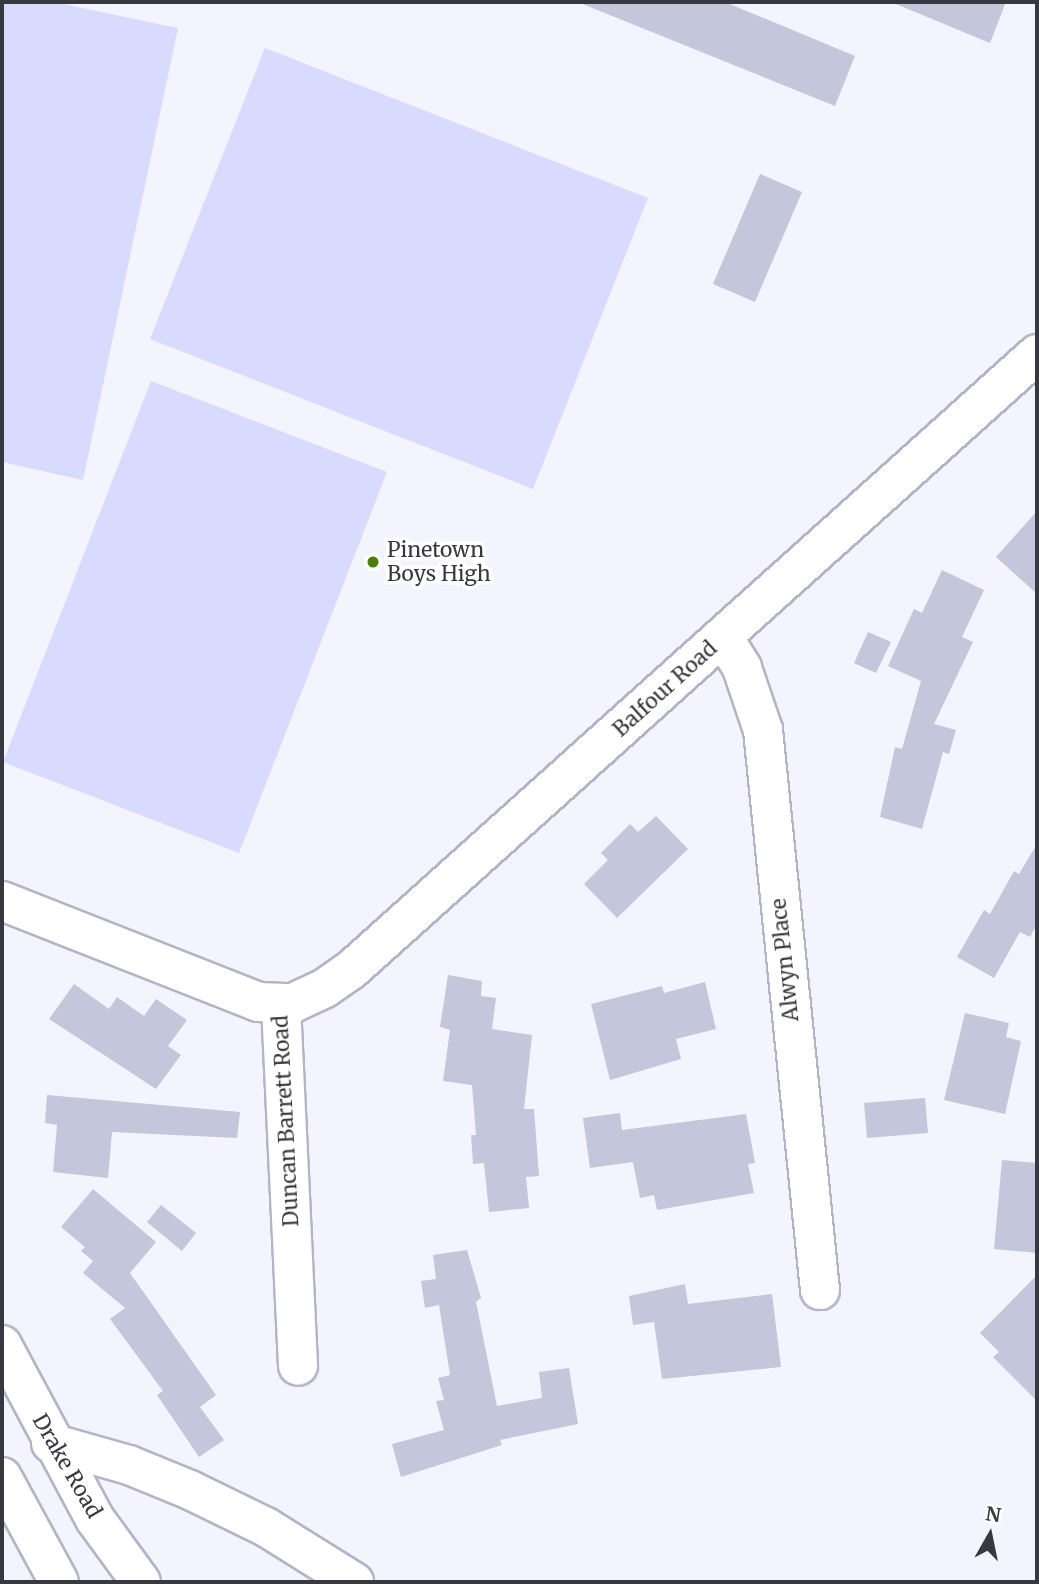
<!DOCTYPE html>
<style>
body{margin:0}
#map{position:relative;width:1039px;height:1584px;overflow:hidden;background:#f3f4fd;font-family:Merriweather,serif}
div>[style]{position:absolute}
.green>*{inset:0;background:#d8dbfe}
.building>*{inset:0;background:#c4c6db}
.roads{filter:drop-shadow(2px 0 #b3b4c8) drop-shadow(-2px 0 #b3b4c8) drop-shadow(0 2px #b3b4c8) drop-shadow(0 -2px #b3b4c8)}
.minor>*{height:38px;margin:-19px;padding:0 19px;transform-origin:19px;border-radius:19px;background:#fff}
.highway>*{height:38px;margin:-19px;padding:0 19px;transform-origin:19px;border-radius:19px;background:#fff}
.dots>*{width:19px;height:19px;translate:-50% -50%;box-sizing:border-box;border:4px solid #fff;border-radius:50%}
span{translate:-50% -50%;white-space:nowrap;text-align:center;line-height:1.15;-webkit-text-stroke:7px #fff;paint-order:stroke}
.poi-label{font-size:21px;color:#383840}
.left{translate:0 -50%;text-align:left}
.street-label{font-size:21px;color:#383840}
.frame{position:absolute;inset:0;border:4px solid #383840;pointer-events:none}
.north{position:absolute;left:955px;top:1500px;width:70px;height:70px;-webkit-text-stroke:5px #fff;paint-order:stroke;rotate:9deg;font-size:19px;font-weight:700;line-height:28px;text-align:center;color:#383840}
.north::after{content:'';display:block;margin:auto;width:24px;height:32px;background:#383840;clip-path:polygon(50% 0,100% 100%,50% 72%,0 100%)}
</style>
<div id="map">
<div class="green">
<div style="clip-path:polygon(2px 2px,54px 2px,178px 28px,83px 480px,2px 462px)"></div>
<div style="clip-path:polygon(265px 48px,648px 198px,533px 489px,150px 339px)"></div>
<div style="clip-path:polygon(151px 381px,387px 472px,239px 853px,3px 762px)"></div>
</div>
<div class="building">
<div style="clip-path:polygon(725px 2px,855px 56px,835px 106px,580px 3px)"></div>
<div style="clip-path:polygon(891px 2px,1006px 2px,990px 43px)"></div>
<div style="clip-path:polygon(760px 174px,802px 192px,755px 302px,713px 284px)"></div>
<div style="clip-path:polygon(1037px 511px,1037px 594px,996px 557px)"></div>
<div style="clip-path:polygon(942px 570px,984px 590px,962px 637px,973px 642px,934px 724px,956px 730px,949px 754px,943px 752px,922px 829px,880px 817px,895px 747px,902px 749px,921px 681px,888px 666px,914px 609px,922px 613px)"></div>
<div style="clip-path:polygon(868px 632px,891px 642px,876px 673px,854px 663px)"></div>
<div style="clip-path:polygon(656px 816px,688px 849px,617px 918px,584px 884px,608px 860px,601px 853px,630px 824px,638px 832px)"></div>
<div style="clip-path:polygon(1037px 844px,1037px 924px,1030px 937px,1020px 932px,994px 978px,957px 957px,984px 910px,990px 914px,1014px 871px,1019px 874px)"></div>
<div style="clip-path:polygon(448px 975px,482px 981px,481px 996px,496px 998px,492px 1029px,532px 1035px,524px 1109px,534px 1109px,539px 1176px,526px 1177px,529px 1208px,489px 1212px,484px 1163px,473px 1164px,471px 1135px,476px 1135px,472px 1085px,443px 1081px,450px 1030px,440px 1027px)"></div>
<div style="clip-path:polygon(705px 982px,716px 1029px,676px 1039px,681px 1059px,610px 1080px,591px 1004px,662px 986px,664px 993px)"></div>
<div style="clip-path:polygon(74px 984px,109px 1009px,117px 997px,144px 1016px,156px 999px,187px 1020px,168px 1046px,181px 1055px,156px 1089px,49px 1019px)"></div>
<div style="clip-path:polygon(965px 1013px,1009px 1023px,1006px 1037px,1021px 1041px,1005px 1114px,944px 1100px)"></div>
<div style="clip-path:polygon(47px 1095px,240px 1112px,237px 1138px,112px 1132px,108px 1178px,53px 1172px,57px 1125px,45px 1123px)"></div>
<div style="clip-path:polygon(925px 1098px,928px 1133px,867px 1138px,864px 1103px)"></div>
<div style="clip-path:polygon(620px 1113px,622px 1130px,746px 1114px,755px 1163px,748px 1164px,754px 1193px,657px 1210px,654px 1195px,640px 1198px,633px 1162px,590px 1168px,583px 1118px)"></div>
<div style="clip-path:polygon(1002px 1160px,1037px 1163px,1037px 1253px,994px 1249px)"></div>
<div style="clip-path:polygon(93px 1189px,156px 1242px,130px 1273px,216px 1395px,200px 1407px,224px 1440px,199px 1457px,157px 1395px,163px 1391px,110px 1319px,125px 1308px,83px 1273px,93px 1261px,81px 1251px,85px 1247px,61px 1227px)"></div>
<div style="clip-path:polygon(161px 1205px,196px 1233px,182px 1251px,147px 1222px)"></div>
<div style="clip-path:polygon(467px 1250px,481px 1298px,476px 1302px,497px 1406px,542px 1398px,539px 1372px,569px 1368px,578px 1424px,500px 1440px,502px 1445px,401px 1477px,392px 1444px,444px 1430px,436px 1401px,444px 1400px,438px 1378px,450px 1375px,439px 1305px,425px 1308px,421px 1281px,436px 1279px,433px 1255px)"></div>
<div style="clip-path:polygon(1037px 1275px,1037px 1401px,993px 1357px,999px 1352px,980px 1333px)"></div>
<div style="clip-path:polygon(685px 1284px,688px 1304px,772px 1294px,781px 1367px,662px 1379px,654px 1322px,633px 1325px,629px 1296px)"></div>
</div>
<div class="roads">
<div class="minor">
<div style="left:723px;top:637px;width:36px;rotate:58deg"></div>
<div style="left:742px;top:668px;width:65px;rotate:71.3deg"></div>
<div style="left:763px;top:730px;width:563px;rotate:84.19deg"></div>
<div style="left:2px;top:901px;width:275px;rotate:21.5deg"></div>
<div style="left:258px;top:1002px;width:35px;rotate:2deg"></div>
<div style="left:293px;top:1003px;width:35px;rotate:-25deg"></div>
<div style="left:325px;top:988px;width:32px;rotate:-35deg"></div>
<div style="left:351px;top:970px;width:922px;rotate:-41.92deg"></div>
<div style="left:281px;top:1005px;width:361px;rotate:87.3deg"></div>
<div style="left:2px;top:1345px;width:197px;rotate:61.9deg"></div>
<div style="left:95px;top:1519px;width:78px;rotate:53.9deg"></div>
<div style="left:51px;top:1443px;width:81px;rotate:15.8deg"></div>
<div style="left:129px;top:1465px;width:66px;rotate:22.3deg"></div>
<div style="left:190px;top:1490px;width:85px;rotate:26deg"></div>
<div style="left:266px;top:1527px;width:104px;rotate:32deg"></div>
</div>
<div class="highway">
<div style="left:2px;top:1477px;width:119px;rotate:61.5deg"></div>
</div>
</div>
<div class="dots">
<div style="left:373px;top:562px;background:#4b7d0b"></div>
</div>
<div class="poi-label">
<span class="left" style="left:387px;top:562px">Pinetown<br>Boys High</span>
</div>
<div class="street-label">
<span style="left:665px;top:689px;rotate:-42deg">Balfour Road</span>
<span style="left:785px;top:960px;rotate:-96deg">Alwyn Place</span>
<span style="left:286px;top:1121px;rotate:-93deg">Duncan Barrett Road</span>
<span style="left:67px;top:1466px;rotate:60deg">Drake Road</span>
</div>
<div class="frame"></div>
<div class="north">N</div>
</div>
